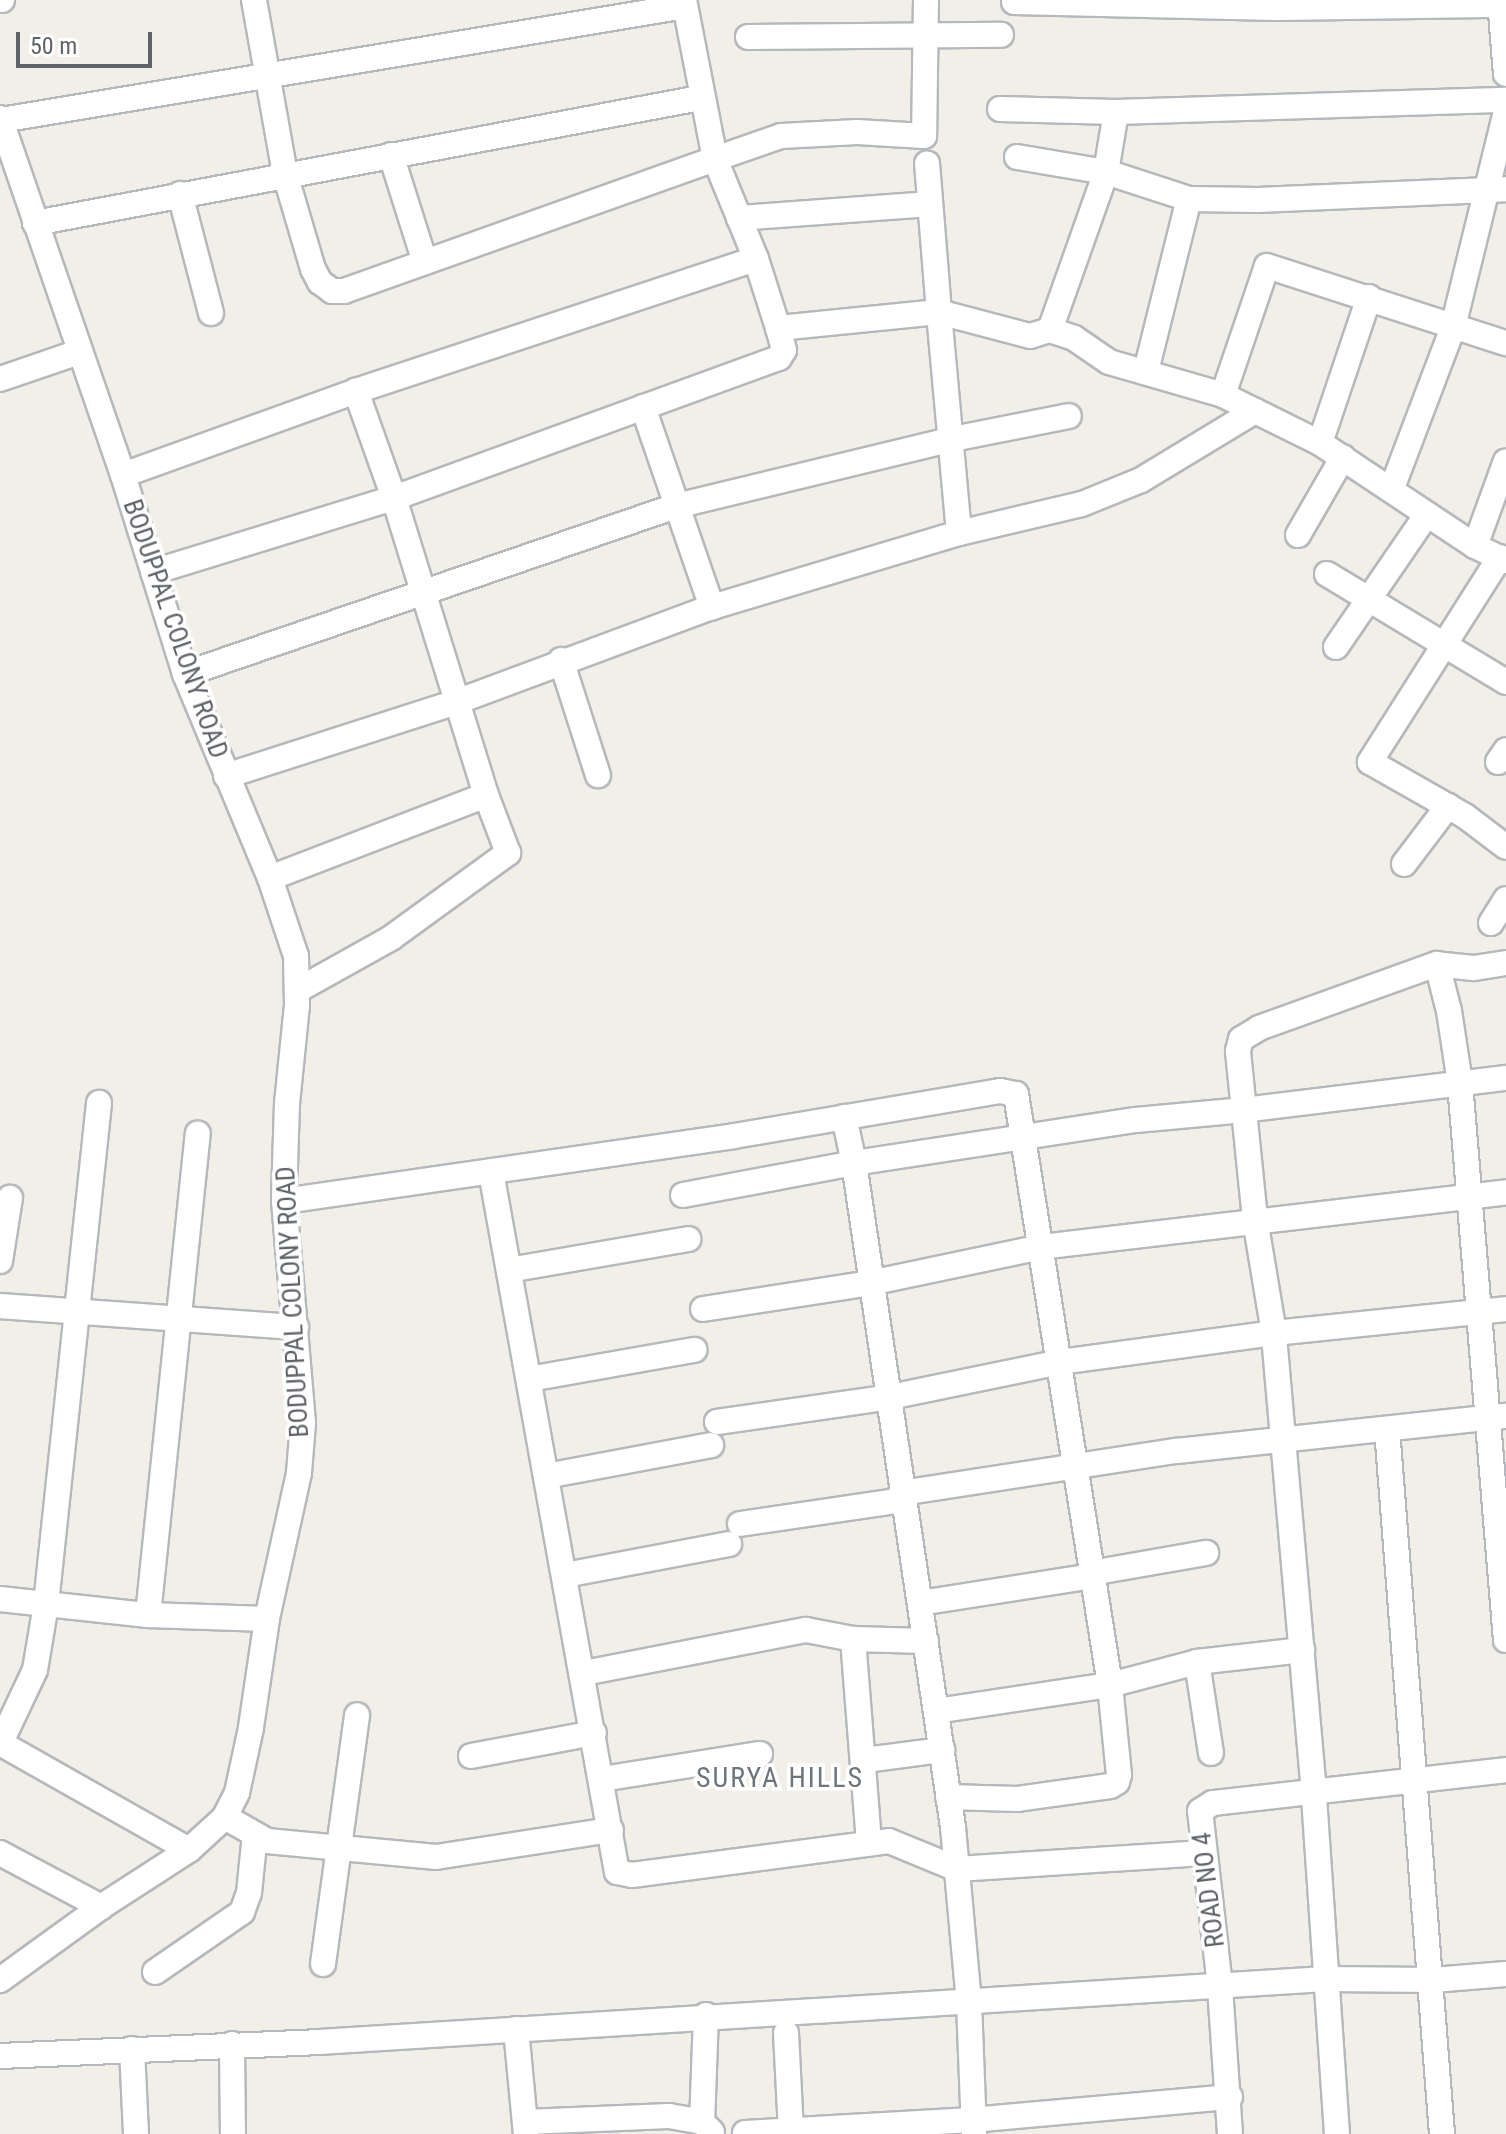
<!DOCTYPE html>
<style>
body{margin:0}
#map{position:relative;width:1506px;height:2134px;overflow:hidden;background:#f1efe8;font-family:"Roboto Condensed",sans-serif}
div>[style]{position:absolute}
.roads{filter:drop-shadow(2px 0 #b5b8bc) drop-shadow(-2px 0 #b5b8bc) drop-shadow(0 2px #b5b8bc) drop-shadow(0 -2px #b5b8bc)}
.minor>*{height:24px;margin:-12px;padding:0 12px;transform-origin:12px;border-radius:12px;background:#fff}
span{translate:-50% -50%;white-space:nowrap;text-align:center;line-height:1.15;-webkit-text-stroke:7px #fff;paint-order:stroke}
.street-label{font-size:26px;color:#5f6368}
.neighbourhood-label{font-size:28px;color:#70757a;letter-spacing:2px}
.scale{position:absolute;left:16px;top:32px;width:136px;height:36px;box-sizing:border-box;border:4px solid #5f6368;border-top:0;padding-left:10px;font-size:24px;line-height:28px;white-space:nowrap;color:#5f6368;-webkit-text-stroke:6px #fff;paint-order:stroke}
</style>
<div id="map">
<div class="roads">
<div class="minor">
<div style="left:0;top:0;width:2px"></div>
<div style="left:254px;top:0;width:177px;rotate:79.9deg"></div>
<div style="left:285px;top:174px;width:99px;rotate:73.6deg"></div>
<div style="left:313px;top:269px;width:15px;rotate:62deg"></div>
<div style="left:320px;top:282px;width:15px;rotate:37deg"></div>
<div style="left:332px;top:291px;width:12px"></div>
<div style="left:344px;top:291px;width:394px;rotate:-19.6deg"></div>
<div style="left:715px;top:159px;width:162px;rotate:-101deg"></div>
<div style="left:926px;top:0;width:136px;rotate:90.8deg"></div>
<div style="left:924px;top:136px;width:67px;rotate:-176.6deg"></div>
<div style="left:857px;top:132px;width:76px;rotate:177deg"></div>
<div style="left:781px;top:136px;width:70px;rotate:160.8deg"></div>
<div style="left:715px;top:159px;width:108px;rotate:67.7deg"></div>
<div style="left:756px;top:259px;width:72px;rotate:72.3deg"></div>
<div style="left:778px;top:328px;width:162px;rotate:-5.7deg"></div>
<div style="left:939px;top:312px;width:149px;rotate:-94.6deg"></div>
<div style="left:1500px;top:0;width:74px;rotate:85.4deg"></div>
<div style="left:1014px;top:2px;width:263px;rotate:1.3deg"></div>
<div style="left:1277px;top:8px;width:229px;rotate:-0.8deg"></div>
<div style="left:748px;top:37px;width:253px;rotate:-0.5deg"></div>
<div style="left:1000px;top:109px;width:116px;rotate:1.5deg"></div>
<div style="left:1116px;top:112px;width:390px;rotate:-1.8deg"></div>
<div style="left:0;top:118px;width:378px;rotate:71deg"></div>
<div style="left:123px;top:475px;width:208px;rotate:72.7deg"></div>
<div style="left:185px;top:674px;width:221px;rotate:67.4deg"></div>
<div style="left:270px;top:878px;width:82px;rotate:71.6deg"></div>
<div style="left:296px;top:956px;width:49px;rotate:88.8deg"></div>
<div style="left:297px;top:1005px;width:99px;rotate:95.8deg"></div>
<div style="left:287px;top:1103px;width:98px;rotate:91.8deg"></div>
<div style="left:284px;top:1201px;width:223px;rotate:85.1deg"></div>
<div style="left:303px;top:1423px;width:50px;rotate:94.6deg"></div>
<div style="left:299px;top:1473px;width:149px;rotate:102.4deg"></div>
<div style="left:267px;top:1619px;width:110px;rotate:98.4deg"></div>
<div style="left:251px;top:1728px;width:66px;rotate:102.2deg"></div>
<div style="left:237px;top:1793px;width:27px;rotate:117deg"></div>
<div style="left:225px;top:1817px;width:49px;rotate:137.5deg"></div>
<div style="left:189px;top:1850px;width:105px;rotate:147.1deg"></div>
<div style="left:101px;top:1907px;width:125px;rotate:144.1deg"></div>
<div style="left:1px;top:120px;width:693px;rotate:-9.46deg"></div>
<div style="left:391px;top:155px;width:112px;rotate:72.4deg"></div>
<div style="left:1017px;top:157px;width:90px;rotate:9.6deg"></div>
<div style="left:1106px;top:172px;width:87px;rotate:18deg"></div>
<div style="left:1189px;top:199px;width:69px;rotate:0.8deg"></div>
<div style="left:1258px;top:200px;width:248px;rotate:-2.5deg"></div>
<div style="left:180px;top:194px;width:123px;rotate:75.4deg"></div>
<div style="left:739px;top:218px;width:190px;rotate:-4.2deg"></div>
<div style="left:35px;top:223px;width:677px;rotate:-10.65deg"></div>
<div style="left:1050px;top:330px;width:168px;rotate:-70.5deg"></div>
<div style="left:1106px;top:172px;width:61px;rotate:-80.5deg"></div>
<div style="left:1146px;top:371px;width:177px;rotate:-76deg"></div>
<div style="left:0;top:379px;width:83px;rotate:-18.9deg"></div>
<div style="left:1223px;top:395px;width:136px;rotate:-71.2deg"></div>
<div style="left:1267px;top:266px;width:251px;rotate:17.9deg"></div>
<div style="left:643px;top:407px;width:212px;rotate:71deg"></div>
<div style="left:1320px;top:443px;width:154px;rotate:-71.4deg"></div>
<div style="left:123px;top:475px;width:248px;rotate:-19.8deg"></div>
<div style="left:356px;top:391px;width:421px;rotate:-18.3deg"></div>
<div style="left:1392px;top:488px;width:172px;rotate:-69.2deg"></div>
<div style="left:1453px;top:327px;width:222px;rotate:-76.2deg"></div>
<div style="left:959px;top:533px;width:222px;rotate:-95.2deg"></div>
<div style="left:939px;top:312px;width:94px;rotate:14.8deg"></div>
<div style="left:1030px;top:336px;width:21px;rotate:-17deg"></div>
<div style="left:1050px;top:330px;width:25px;rotate:18deg"></div>
<div style="left:1074px;top:338px;width:42px;rotate:34.4deg"></div>
<div style="left:1109px;top:362px;width:119px;rotate:16.1deg"></div>
<div style="left:1223px;top:395px;width:108px;rotate:26.3deg"></div>
<div style="left:1320px;top:443px;width:186px;rotate:33.6deg"></div>
<div style="left:1475px;top:546px;width:34px;rotate:26deg"></div>
<div style="left:1298px;top:535px;width:90px;rotate:-60deg"></div>
<div style="left:1475px;top:546px;width:90px;rotate:-70deg"></div>
<div style="left:1500px;top:557px;width:243px;rotate:122.4deg"></div>
<div style="left:1370px;top:762px;width:109px;rotate:29.6deg"></div>
<div style="left:1465px;top:816px;width:51px;rotate:37.1deg"></div>
<div style="left:153px;top:572px;width:252px;rotate:-17.1deg"></div>
<div style="left:394px;top:498px;width:410px;rotate:-20deg"></div>
<div style="left:779px;top:358px;width:9px;rotate:-58deg"></div>
<div style="left:784px;top:350px;width:23px;rotate:-105deg"></div>
<div style="left:1327px;top:574px;width:209px;rotate:31.1deg"></div>
<div style="left:1336px;top:647px;width:161px;rotate:-55.6deg"></div>
<div style="left:561px;top:660px;width:121px;rotate:72.2deg"></div>
<div style="left:185px;top:674px;width:519px;rotate:-18.89deg"></div>
<div style="left:676px;top:506px;width:280px;rotate:-13.6deg"></div>
<div style="left:948px;top:440px;width:123px;rotate:-11.2deg"></div>
<div style="left:1498px;top:762px;width:14px;rotate:-56deg"></div>
<div style="left:226px;top:776px;width:242px;rotate:-17.8deg"></div>
<div style="left:456px;top:702px;width:273px;rotate:-20.4deg"></div>
<div style="left:712px;top:607px;width:258px;rotate:-16.7deg"></div>
<div style="left:959px;top:533px;width:126px;rotate:-13.3deg"></div>
<div style="left:1082px;top:504px;width:64px;rotate:-22.1deg"></div>
<div style="left:1141px;top:480px;width:133px;rotate:-31.2deg"></div>
<div style="left:1404px;top:864px;width:73px;rotate:-52.8deg"></div>
<div style="left:270px;top:878px;width:231px;rotate:-21deg"></div>
<div style="left:486px;top:795px;width:311px;rotate:-107.2deg"></div>
<div style="left:394px;top:498px;width:114px;rotate:-109.6deg"></div>
<div style="left:1491px;top:923px;width:28px;rotate:-58deg"></div>
<div style="left:1506px;top:963px;width:33px;rotate:171deg"></div>
<div style="left:1473px;top:968px;width:36px;rotate:-174deg"></div>
<div style="left:1437px;top:964px;width:49px;rotate:75.7deg"></div>
<div style="left:1449px;top:1011px;width:73px;rotate:81.3deg"></div>
<div style="left:1460px;top:1083px;width:559px;rotate:85.28deg"></div>
<div style="left:298px;top:990px;width:107px;rotate:-29.2deg"></div>
<div style="left:391px;top:938px;width:145px;rotate:-36deg"></div>
<div style="left:508px;top:853px;width:62px;rotate:-110.8deg"></div>
<div style="left:844px;top:1117px;width:47px;rotate:77.7deg"></div>
<div style="left:854px;top:1163px;width:671px;rotate:81.52deg"></div>
<div style="left:953px;top:1827px;width:176px;rotate:84.8deg"></div>
<div style="left:969px;top:2002px;width:132px;rotate:87.8deg"></div>
<div style="left:491px;top:1172px;width:711px;rotate:79.8deg"></div>
<div style="left:617px;top:1872px;width:15px;rotate:11deg"></div>
<div style="left:632px;top:1875px;width:259px;rotate:-7.5deg"></div>
<div style="left:889px;top:1841px;width:74px;rotate:22.4deg"></div>
<div style="left:957px;top:1869px;width:247px;rotate:-3.7deg"></div>
<div style="left:683px;top:1195px;width:174px;rotate:-10.6deg"></div>
<div style="left:854px;top:1163px;width:285px;rotate:-8.7deg"></div>
<div style="left:1136px;top:1120px;width:108px;rotate:-5.3deg"></div>
<div style="left:1244px;top:1110px;width:264px;rotate:-7deg"></div>
<div style="left:284px;top:1201px;width:455px;rotate:-8.2deg"></div>
<div style="left:734px;top:1136px;width:270px;rotate:-9.6deg"></div>
<div style="left:1000px;top:1091px;width:16px;rotate:11deg"></div>
<div style="left:1016px;top:1094px;width:598px;rotate:80.96deg"></div>
<div style="left:1110px;top:1685px;width:90px;rotate:84.3deg"></div>
<div style="left:1119px;top:1775px;width:7px;rotate:106deg"></div>
<div style="left:1117px;top:1782px;width:8px;rotate:150deg"></div>
<div style="left:1110px;top:1786px;width:93px;rotate:172deg"></div>
<div style="left:1018px;top:1799px;width:70px;rotate:-178.4deg"></div>
<div style="left:0;top:1261px;width:64px;rotate:-81deg"></div>
<div style="left:509px;top:1270px;width:182px;rotate:-9.8deg"></div>
<div style="left:0;top:1306px;width:297px;rotate:4.1deg"></div>
<div style="left:703px;top:1309px;width:169px;rotate:-8.8deg"></div>
<div style="left:870px;top:1283px;width:175px;rotate:-11.9deg"></div>
<div style="left:1041px;top:1247px;width:468px;rotate:-6.7deg"></div>
<div style="left:529px;top:1379px;width:168px;rotate:-10deg"></div>
<div style="left:717px;top:1422px;width:175px;rotate:-8.2deg"></div>
<div style="left:890px;top:1397px;width:174px;rotate:-11.6deg"></div>
<div style="left:1060px;top:1362px;width:216px;rotate:-7.7deg"></div>
<div style="left:1274px;top:1333px;width:233px;rotate:-5.9deg"></div>
<div style="left:1387px;top:1429px;width:707px;rotate:85.54deg"></div>
<div style="left:546px;top:1476px;width:168px;rotate:-10.6deg"></div>
<div style="left:901px;top:1493px;width:279px;rotate:-8.7deg"></div>
<div style="left:1177px;top:1451px;width:331px;rotate:-6.1deg"></div>
<div style="left:740px;top:1524px;width:164px;rotate:-8.4deg"></div>
<div style="left:1091px;top:1573px;width:117px;rotate:-9.9deg"></div>
<div style="left:565px;top:1575px;width:167px;rotate:-10.7deg"></div>
<div style="left:0;top:1599px;width:149px;rotate:6.2deg"></div>
<div style="left:148px;top:1615px;width:119px;rotate:1.9deg"></div>
<div style="left:920px;top:1603px;width:174px;rotate:-8.9deg"></div>
<div style="left:148px;top:1615px;width:484px;rotate:-84.1deg"></div>
<div style="left:853px;top:1639px;width:205px;rotate:85.5deg"></div>
<div style="left:1197px;top:1662px;width:92px;rotate:81.3deg"></div>
<div style="left:584px;top:1673px;width:226px;rotate:-11deg"></div>
<div style="left:806px;top:1630px;width:48px;rotate:10.8deg"></div>
<div style="left:853px;top:1639px;width:73px;rotate:1.6deg"></div>
<div style="left:936px;top:1711px;width:176px;rotate:-8.5deg"></div>
<div style="left:1110px;top:1685px;width:90px;rotate:-14.8deg"></div>
<div style="left:1197px;top:1662px;width:106px;rotate:-6.5deg"></div>
<div style="left:0;top:1743px;width:217px;rotate:29.5deg"></div>
<div style="left:0;top:1744px;width:82px;rotate:-64.7deg"></div>
<div style="left:35px;top:1670px;width:67px;rotate:-80.5deg"></div>
<div style="left:46px;top:1604px;width:504px;rotate:-83.96deg"></div>
<div style="left:471px;top:1756px;width:125px;rotate:-10.6deg"></div>
<div style="left:865px;top:1760px;width:78px;rotate:-7.4deg"></div>
<div style="left:602px;top:1779px;width:160px;rotate:-9deg"></div>
<div style="left:225px;top:1817px;width:48px;rotate:29.7deg"></div>
<div style="left:267px;top:1841px;width:170px;rotate:5.4deg"></div>
<div style="left:436px;top:1857px;width:177px;rotate:-8.8deg"></div>
<div style="left:0;top:1853px;width:115px;rotate:28.1deg"></div>
<div style="left:323px;top:1964px;width:251px;rotate:-82.2deg"></div>
<div style="left:155px;top:1972px;width:106px;rotate:-34.6deg"></div>
<div style="left:242px;top:1912px;width:20px;rotate:-70deg"></div>
<div style="left:249px;top:1893px;width:59px;rotate:-84.2deg"></div>
<div style="left:706px;top:2015px;width:107px;rotate:92.1deg"></div>
<div style="left:702px;top:2122px;width:14px;rotate:45deg"></div>
<div style="left:516px;top:2029px;width:105px;rotate:84.6deg"></div>
<div style="left:786px;top:2033px;width:98px;rotate:87.1deg"></div>
<div style="left:232px;top:2044px;width:90px;rotate:89.4deg"></div>
<div style="left:132px;top:2049px;width:85px;rotate:87.3deg"></div>
<div style="left:0;top:2056px;width:319px;rotate:-2.5deg"></div>
<div style="left:319px;top:2042px;width:1008px;rotate:-3.58deg"></div>
<div style="left:1325px;top:1979px;width:108px;rotate:0.5deg"></div>
<div style="left:1433px;top:1980px;width:73px;rotate:-4.7deg"></div>
<div style="left:526px;top:2122px;width:143px;rotate:-2.4deg"></div>
<div style="left:669px;top:2116px;width:34px;rotate:10deg"></div>
<div style="left:745px;top:2133px;width:227px;rotate:-3.3deg"></div>
<div style="left:972px;top:2120px;width:259px;rotate:-5.1deg"></div>
<div style="left:1230px;top:2134px;width:148px;rotate:-93.9deg"></div>
<div style="left:1220px;top:1986px;width:176px;rotate:-96.5deg"></div>
<div style="left:1200px;top:1811px;width:15px;rotate:-32deg"></div>
<div style="left:1213px;top:1803px;width:295px;rotate:-6.4deg"></div>
<div style="left:1337px;top:2134px;width:342px;rotate:-93.9deg"></div>
<div style="left:1314px;top:1793px;width:462px;rotate:-95deg"></div>
<div style="left:1274px;top:1333px;width:116px;rotate:-99.5deg"></div>
<div style="left:1255px;top:1219px;width:169px;rotate:-95.8deg"></div>
<div style="left:1238px;top:1051px;width:12px;rotate:-76deg"></div>
<div style="left:1241px;top:1039px;width:21px;rotate:-31deg"></div>
<div style="left:1259px;top:1028px;width:189px;rotate:-19.8deg"></div>
</div>
</div>
<div class="street-label">
<span style="left:175px;top:629px;rotate:71deg">BODUPPAL COLONY ROAD</span>
<span style="left:293px;top:1302px;rotate:-93deg">BODUPPAL COLONY ROAD</span>
<span style="left:1209px;top:1890px;rotate:-97deg">ROAD NO 4</span>
</div>
<div class="neighbourhood-label">
<span style="left:780px;top:1778px">SURYA HILLS</span>
</div>
<div class="scale">50 m</div>
</div>
